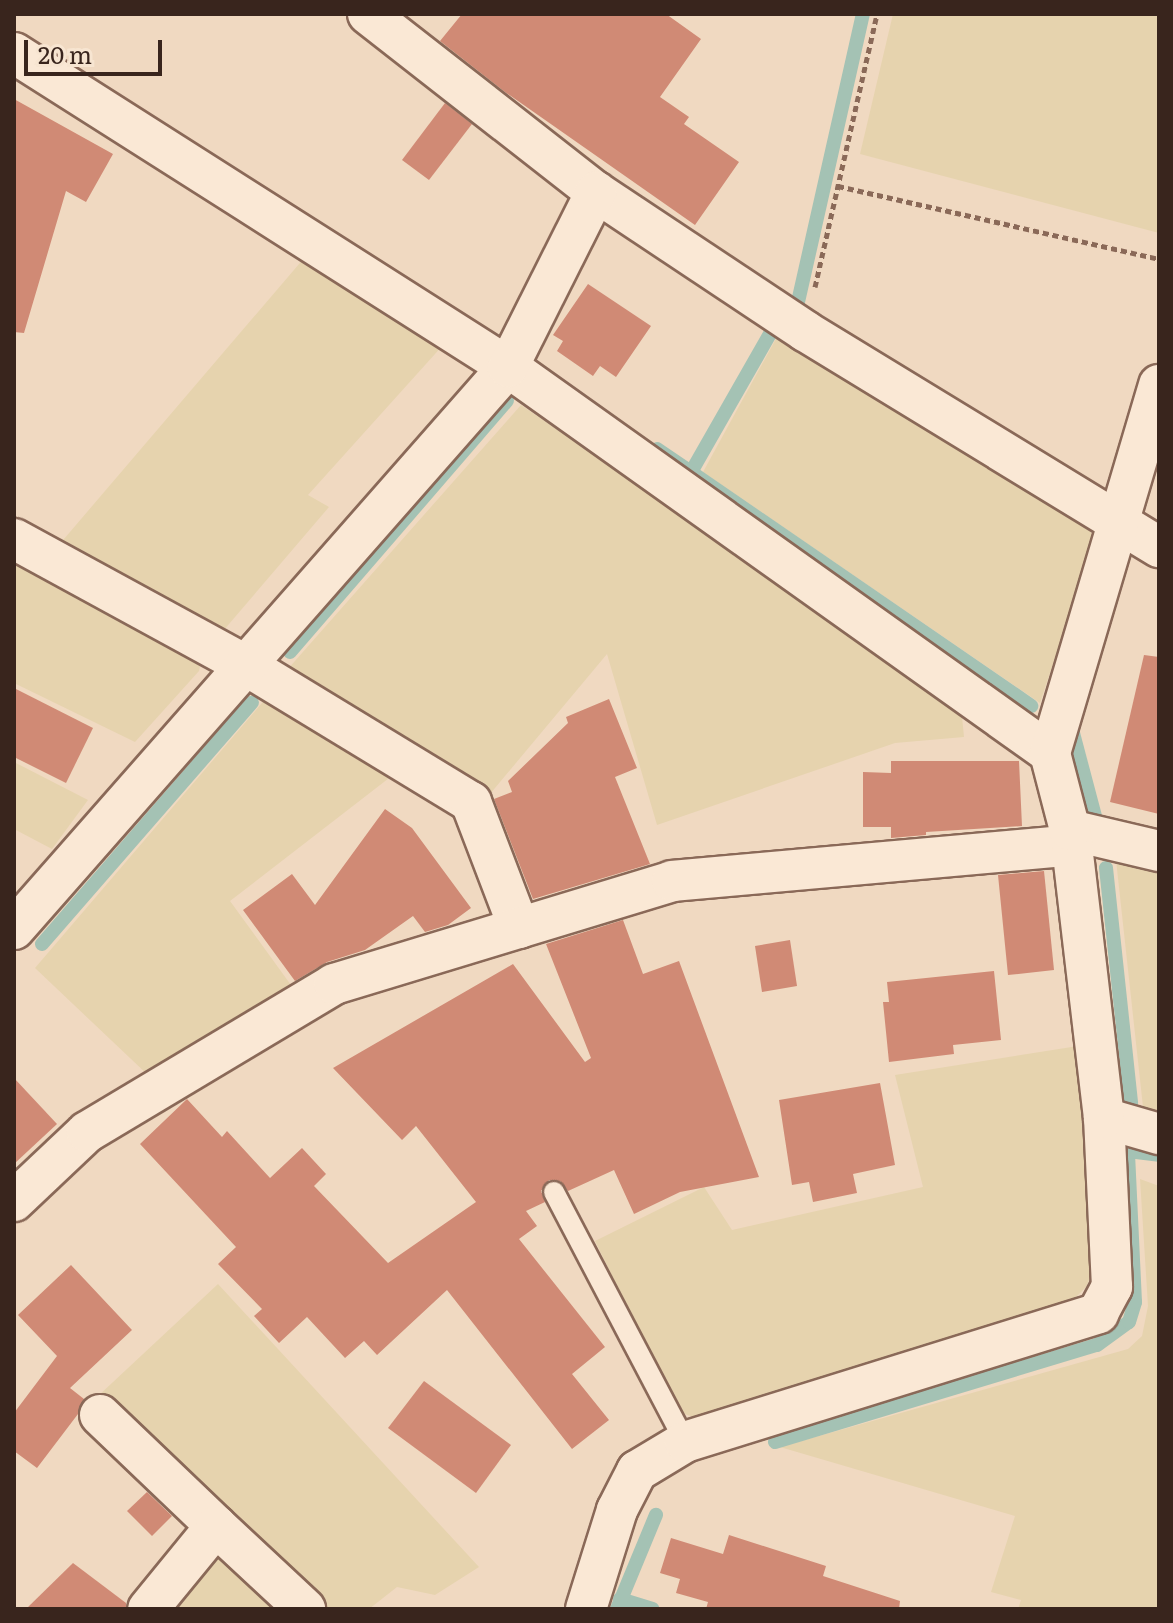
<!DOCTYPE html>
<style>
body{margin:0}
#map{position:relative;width:1173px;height:1623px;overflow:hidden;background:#f0d9c1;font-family:Literata,serif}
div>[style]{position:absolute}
.farmland>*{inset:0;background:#e6d3ae}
.stream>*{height:14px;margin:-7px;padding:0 7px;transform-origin:7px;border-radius:7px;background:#a4c2b4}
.building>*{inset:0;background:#d08a75}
.path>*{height:5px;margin-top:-2.5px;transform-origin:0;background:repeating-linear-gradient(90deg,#8a6958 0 6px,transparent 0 10px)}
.roads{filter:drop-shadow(2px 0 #8a6958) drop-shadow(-2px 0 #8a6958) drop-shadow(0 2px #8a6958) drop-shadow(0 -2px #8a6958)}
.service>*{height:20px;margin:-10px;padding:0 10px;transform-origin:10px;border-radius:10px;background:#fae8d5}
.minor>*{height:40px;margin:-20px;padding:0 20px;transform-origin:20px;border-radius:20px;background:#fae8d5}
span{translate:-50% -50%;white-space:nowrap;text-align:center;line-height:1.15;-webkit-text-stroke:6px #f7e5d1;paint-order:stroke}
.frame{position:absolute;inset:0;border:16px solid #39251d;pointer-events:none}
.scale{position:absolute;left:24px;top:40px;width:138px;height:36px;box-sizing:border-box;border:4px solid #39251d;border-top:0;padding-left:10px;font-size:24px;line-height:28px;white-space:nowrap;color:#39251d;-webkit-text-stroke:6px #f7e5d1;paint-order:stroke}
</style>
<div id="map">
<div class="farmland">
<div style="clip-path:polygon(893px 14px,1159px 14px,1159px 233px,860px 154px)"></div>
<div style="clip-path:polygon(305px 257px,444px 344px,308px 495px,329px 507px,217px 638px,58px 546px)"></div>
<div style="clip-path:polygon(778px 335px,1088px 526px,1094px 540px,1040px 703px,703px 472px)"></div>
<div style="clip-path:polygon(521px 405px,961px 706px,964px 737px,895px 743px,657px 825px,607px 654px,485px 800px,287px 670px)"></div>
<div style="clip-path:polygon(14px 554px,202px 656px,199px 671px,135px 742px,14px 683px)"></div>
<div style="clip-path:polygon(268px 696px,393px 775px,230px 901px,296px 992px,150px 1077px,35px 968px)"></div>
<div style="clip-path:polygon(14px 762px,88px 800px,52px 849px,14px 829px)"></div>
<div style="clip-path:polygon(1116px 860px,1159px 870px,1159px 1113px,1143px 1107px)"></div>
<div style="clip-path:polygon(1078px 1046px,1099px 1257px,1086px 1287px,1072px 1301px,705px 1421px,679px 1412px,595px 1241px,704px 1187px,732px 1230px,923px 1187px,895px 1075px)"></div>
<div style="clip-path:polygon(1140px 1179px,1159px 1186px,1158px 1609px,1018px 1609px,1021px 1600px,991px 1592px,1015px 1516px,780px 1447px,1128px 1349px,1142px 1336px,1148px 1306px)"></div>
<div style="clip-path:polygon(218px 1284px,479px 1567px,435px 1595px,397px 1587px,369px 1609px,323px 1609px,97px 1397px)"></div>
<div style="clip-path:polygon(210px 1557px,236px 1557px,290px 1609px,167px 1609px)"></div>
</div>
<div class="stream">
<div style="left:798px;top:302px;width:295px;rotate:-77.3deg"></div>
<div style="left:771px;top:332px;width:161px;rotate:119.7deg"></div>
<div style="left:691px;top:472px;width:413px;rotate:34.5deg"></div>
<div style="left:657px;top:449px;width:41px;rotate:34.1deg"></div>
<div style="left:290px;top:652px;width:332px;rotate:-49.2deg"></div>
<div style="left:1073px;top:733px;width:86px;rotate:75.2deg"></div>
<div style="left:1106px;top:868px;width:236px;rotate:83.9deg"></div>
<div style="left:42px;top:944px;width:320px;rotate:-49deg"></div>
<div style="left:775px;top:1442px;width:336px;rotate:-16.8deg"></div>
<div style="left:1097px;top:1345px;width:39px;rotate:-36deg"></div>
<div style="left:1129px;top:1322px;width:21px;rotate:-73deg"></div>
<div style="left:1135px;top:1302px;width:151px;rotate:-92.7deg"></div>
<div style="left:1128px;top:1151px;width:31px;rotate:7deg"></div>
<div style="left:620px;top:1599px;width:34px;rotate:17deg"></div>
<div style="left:617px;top:1609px;width:102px;rotate:-67.5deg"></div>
</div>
<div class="building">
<div style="clip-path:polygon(462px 14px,666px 14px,701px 39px,660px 97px,689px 117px,684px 124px,739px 162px,695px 225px,505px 92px,440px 41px)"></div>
<div style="clip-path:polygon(14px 99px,113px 154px,86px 202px,66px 191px,24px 333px,14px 332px)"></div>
<div style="clip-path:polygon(445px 103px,472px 124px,429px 180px,402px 160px)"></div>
<div style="clip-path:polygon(588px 284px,651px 326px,616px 377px,600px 366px,593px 376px,557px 351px,563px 341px,553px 335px)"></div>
<div style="clip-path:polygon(1144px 655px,1159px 657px,1159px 814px,1110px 802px)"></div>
<div style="clip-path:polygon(14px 688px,93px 728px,66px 783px,14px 757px)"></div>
<div style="clip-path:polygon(609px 699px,637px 768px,615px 777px,650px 864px,533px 899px,494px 799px,512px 792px,508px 781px,568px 723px,566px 717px)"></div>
<div style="clip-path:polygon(891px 761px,1019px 761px,1022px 826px,926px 832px,926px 835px,891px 838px,891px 827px,863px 827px,863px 772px,891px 773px)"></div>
<div style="clip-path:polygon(385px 809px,412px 828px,471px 908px,448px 925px,425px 932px,413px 916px,365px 950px,327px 962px,295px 981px,243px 910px,292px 874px,315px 905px)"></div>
<div style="clip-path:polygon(1044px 871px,1054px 970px,1008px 975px,998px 875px)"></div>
<div style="clip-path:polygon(623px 920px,643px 974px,679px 961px,759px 1177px,680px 1192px,634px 1214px,614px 1170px,568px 1191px,560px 1181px,549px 1180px,541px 1191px,545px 1202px,526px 1211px,537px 1226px,519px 1239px,605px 1347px,572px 1374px,609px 1420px,572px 1449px,447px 1290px,377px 1355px,364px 1341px,345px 1358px,307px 1317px,279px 1343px,254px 1316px,262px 1309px,218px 1264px,236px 1247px,140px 1144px,187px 1099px,222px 1137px,227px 1131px,270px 1178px,302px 1148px,326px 1174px,314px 1186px,388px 1263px,476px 1202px,416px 1126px,402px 1140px,333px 1068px,513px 964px,585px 1062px,591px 1058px,546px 944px)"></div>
<div style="clip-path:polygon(790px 940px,797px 986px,762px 992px,755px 946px)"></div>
<div style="clip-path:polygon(994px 971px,1001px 1040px,953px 1045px,954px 1054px,889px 1062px,883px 1002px,889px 1002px,887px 982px)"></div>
<div style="clip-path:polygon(14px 1078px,57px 1124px,14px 1164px)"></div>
<div style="clip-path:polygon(880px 1083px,895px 1165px,853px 1174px,857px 1193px,813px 1202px,809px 1182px,792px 1185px,779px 1100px)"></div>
<div style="clip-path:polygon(71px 1265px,132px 1330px,70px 1388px,84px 1399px,78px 1414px,37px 1468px,14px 1451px,14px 1413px,57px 1356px,18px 1315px)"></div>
<div style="clip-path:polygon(424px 1381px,511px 1445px,476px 1493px,388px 1428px)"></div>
<div style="clip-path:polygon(147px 1492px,172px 1516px,152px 1536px,127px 1511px)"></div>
<div style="clip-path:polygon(729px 1535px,826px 1566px,823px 1576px,900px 1601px,899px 1609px,706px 1609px,708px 1602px,676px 1593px,680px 1579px,660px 1573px,671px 1538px,723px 1554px)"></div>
<div style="clip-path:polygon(73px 1563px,126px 1603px,126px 1609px,26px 1609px)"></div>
</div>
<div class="path">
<div style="left:838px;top:186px;width:329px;rotate:12.8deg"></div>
<div style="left:815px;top:287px;width:280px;rotate:-77.2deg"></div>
</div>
<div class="roads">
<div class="service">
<div style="left:554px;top:1192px;width:282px;rotate:62.3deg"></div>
</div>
<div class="minor">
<div style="left:368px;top:14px;width:289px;rotate:38deg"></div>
<div style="left:596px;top:192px;width:251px;rotate:33.6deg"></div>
<div style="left:805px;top:331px;width:415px;rotate:31.4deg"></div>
<div style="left:14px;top:53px;width:585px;rotate:32.44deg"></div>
<div style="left:508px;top:367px;width:665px;rotate:35.46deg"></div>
<div style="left:14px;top:539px;width:265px;rotate:28.6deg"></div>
<div style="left:247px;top:666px;width:262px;rotate:31.3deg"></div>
<div style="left:471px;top:802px;width:135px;rotate:69.1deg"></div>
<div style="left:1070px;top:830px;width:91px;rotate:13.3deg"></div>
<div style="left:14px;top:929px;width:748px;rotate:-48.68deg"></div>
<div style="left:508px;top:367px;width:196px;rotate:-63.3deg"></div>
<div style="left:1104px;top:1118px;width:57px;rotate:16.2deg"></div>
<div style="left:14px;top:1201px;width:100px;rotate:-43.4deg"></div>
<div style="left:87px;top:1132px;width:288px;rotate:-30.9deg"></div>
<div style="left:334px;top:984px;width:353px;rotate:-16.9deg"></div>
<div style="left:672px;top:881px;width:402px;rotate:-5.1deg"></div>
<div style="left:100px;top:1415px;width:161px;rotate:43.7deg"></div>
<div style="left:216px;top:1526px;width:107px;rotate:129.3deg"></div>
<div style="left:216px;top:1526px;width:122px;rotate:43deg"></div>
<div style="left:586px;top:1609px;width:104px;rotate:-72.6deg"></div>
<div style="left:617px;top:1510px;width:44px;rotate:-62.9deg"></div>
<div style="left:637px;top:1471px;width:56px;rotate:-31.1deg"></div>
<div style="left:685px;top:1442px;width:433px;rotate:-17.3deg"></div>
<div style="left:1098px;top:1313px;width:30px;rotate:-62deg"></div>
<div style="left:1112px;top:1287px;width:169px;rotate:-92.7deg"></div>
<div style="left:1104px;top:1118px;width:290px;rotate:-96.7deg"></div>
<div style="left:1070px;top:830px;width:80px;rotate:-104.6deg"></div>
<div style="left:1050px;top:753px;width:384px;rotate:-73.5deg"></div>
</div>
</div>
<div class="frame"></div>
<div class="scale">20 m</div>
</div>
